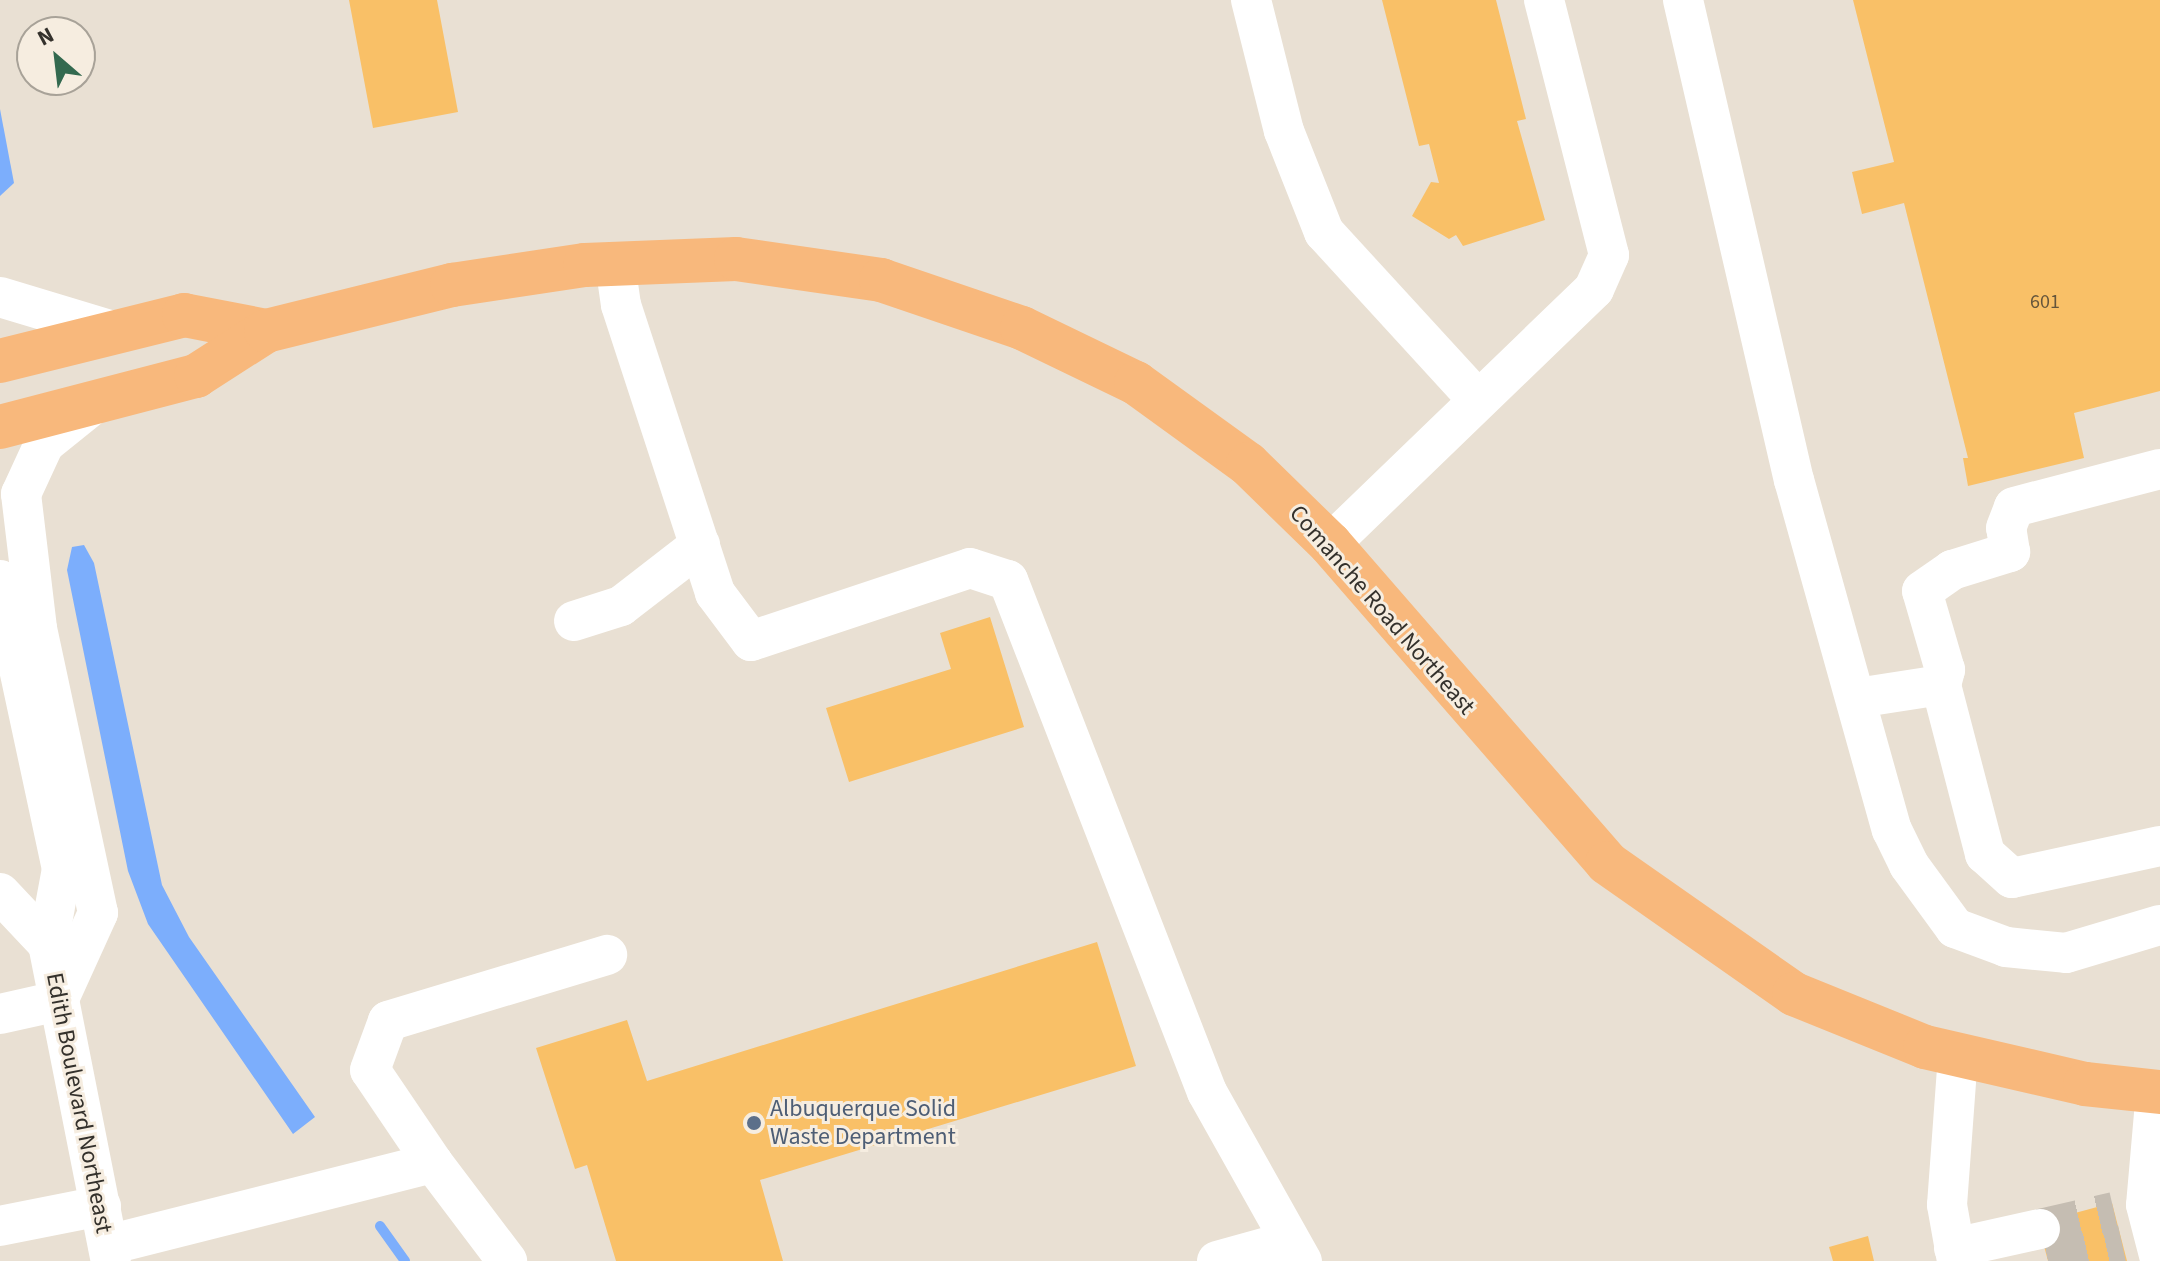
<!DOCTYPE html>
<style>
body{margin:0}
#map{position:relative;width:2160px;height:1261px;overflow:hidden;background:#e9e0d3;font-family:"Source Sans 3",sans-serif}
div>[style]{position:absolute}
.water>*{inset:0;background:#7caefc}
.stream>*{height:10px;margin:-5px;padding:0 5px;transform-origin:5px;border-radius:5px;background:#7caefc}
.building>*{inset:0;background:#f9c067}
.minor-tunnel>*{height:40px;margin-top:-20px;transform-origin:0;background:repeating-linear-gradient(90deg,#c5bdb2 0 40px,transparent 0 60px)}
.minor>*{height:40px;margin:-20px;padding:0 20px;transform-origin:20px;border-radius:20px;background:#fff}
.major>*{height:44px;margin:-22px;padding:0 22px;transform-origin:22px;border-radius:22px;background:#f8b87c}
.dots>*{width:22px;height:22px;translate:-50% -50%;box-sizing:border-box;border:4px solid #f6ede0;border-radius:50%}
span{translate:-50% -50%;white-space:nowrap;text-align:center;line-height:1.15;-webkit-text-stroke:6px #f6ede0;paint-order:stroke}
.number-label{font-size:20px;color:#65553b}
.number-label span{-webkit-text-stroke-width:0}
.street-label{font-size:24px;color:#34312c}
.service-label{font-size:24px;color:#4e5e75}
.left{translate:0 -50%;text-align:left}
.north{position:absolute;left:16px;top:16px;width:80px;height:80px;box-sizing:border-box;background:#f6ede0;border:2px solid #a8a298;border-radius:50%;rotate:332deg;font-size:22px;font-weight:700;line-height:32px;text-align:center;color:#34312c}
.north::after{content:'';display:block;margin:auto;width:28px;height:36px;background:#33694f;clip-path:polygon(50% 0,100% 100%,50% 72%,0 100%)}
</style>
<div id="map">
<div class="water">
<div style="clip-path:polygon(0 109px,14px 183px,0 196px)"></div>
<div style="clip-path:polygon(84px 545px,94px 563px,162px 885px,189px 937px,315px 1117px,293px 1134px,148px 924px,128px 871px,67px 570px,72px 547px)"></div>
</div>
<div class="stream">
<div style="left:380px;top:1226px;width:43px;rotate:54.5deg"></div>
</div>
<div class="building">
<div style="clip-path:polygon(349px 0,437px 0,458px 112px,373px 128px)"></div>
<div style="clip-path:polygon(1382px 0,1496px 0,1526px 119px,1517px 121px,1545px 220px,1463px 246px,1456px 235px,1449px 239px,1412px 216px,1431px 182px,1439px 183px,1429px 144px,1419px 146px)"></div>
<div style="clip-path:polygon(1853px 0,2160px 0,2160px 391px,2074px 413px,2084px 458px,1968px 486px,1963px 458px,1968px 458px,1904px 203px,1862px 214px,1852px 172px,1894px 162px)"></div>
<div style="clip-path:polygon(990px 617px,1024px 727px,849px 782px,826px 708px,951px 669px,940px 633px)"></div>
<div style="clip-path:polygon(1097px 942px,1136px 1066px,760px 1180px,783px 1261px,616px 1261px,587px 1165px,575px 1169px,536px 1048px,627px 1020px,647px 1081px)"></div>
<div style="clip-path:polygon(2112px 1203px,2127px 1261px,2048px 1261px,2038px 1223px)"></div>
<div style="clip-path:polygon(1868px 1236px,1874px 1261px,1833px 1261px,1829px 1247px)"></div>
</div>
<div class="minor-tunnel">
<div style="left:2040px;top:1229px;width:76px;rotate:-12.9deg"></div>
<div style="left:2048px;top:1261px;width:76px;rotate:-12.2deg"></div>
</div>
<div class="minor">
<div style="left:1251px;top:0;width:135px;rotate:75.9deg"></div>
<div style="left:1284px;top:131px;width:109px;rotate:68.4deg"></div>
<div style="left:1324px;top:232px;width:226px;rotate:47.5deg"></div>
<div style="left:1683px;top:0;width:493px;rotate:77deg"></div>
<div style="left:1794px;top:480px;width:363px;rotate:74.4deg"></div>
<div style="left:1892px;top:830px;width:39px;rotate:64deg"></div>
<div style="left:1909px;top:865px;width:78px;rotate:53.9deg"></div>
<div style="left:1955px;top:928px;width:54px;rotate:20.4deg"></div>
<div style="left:2006px;top:947px;width:60px;rotate:5.7deg"></div>
<div style="left:2066px;top:953px;width:98px;rotate:-16.6deg"></div>
<div style="left:615px;top:263px;width:42px;rotate:81.9deg"></div>
<div style="left:621px;top:305px;width:303px;rotate:71.9deg"></div>
<div style="left:715px;top:593px;width:60px;rotate:53.1deg"></div>
<div style="left:751px;top:641px;width:231px;rotate:-18.4deg"></div>
<div style="left:970px;top:568px;width:40px;rotate:18deg"></div>
<div style="left:1008px;top:580px;width:549px;rotate:68.76deg"></div>
<div style="left:1207px;top:1092px;width:194px;rotate:60.7deg"></div>
<div style="left:0;top:297px;width:121px;rotate:16.8deg"></div>
<div style="left:1330px;top:544px;width:367px;rotate:-44deg"></div>
<div style="left:1594px;top:289px;width:37px;rotate:-66deg"></div>
<div style="left:1609px;top:255px;width:263px;rotate:-104.3deg"></div>
<div style="left:0;top:580px;width:296px;rotate:77.9deg"></div>
<div style="left:62px;top:869px;width:76px;rotate:100.6deg"></div>
<div style="left:48px;top:944px;width:323px;rotate:78.8deg"></div>
<div style="left:574px;top:621px;width:49px;rotate:-17.7deg"></div>
<div style="left:621px;top:606px;width:100px;rotate:-37.7deg"></div>
<div style="left:1941px;top:685px;width:175px;rotate:75.4deg"></div>
<div style="left:1985px;top:854px;width:36px;rotate:42deg"></div>
<div style="left:2012px;top:878px;width:151px;rotate:-12.2deg"></div>
<div style="left:1857px;top:698px;width:85px;rotate:-8.8deg"></div>
<div style="left:1941px;top:685px;width:16px;rotate:-75deg"></div>
<div style="left:1945px;top:670px;width:82px;rotate:-106.2deg"></div>
<div style="left:1922px;top:591px;width:37px;rotate:-35deg"></div>
<div style="left:1952px;top:570px;width:61px;rotate:-17.2deg"></div>
<div style="left:2010px;top:552px;width:24px;rotate:-99deg"></div>
<div style="left:2006px;top:528px;width:22px;rotate:-69deg"></div>
<div style="left:2014px;top:507px;width:151px;rotate:-14.6deg"></div>
<div style="left:0;top:893px;width:70px;rotate:46.7deg"></div>
<div style="left:0;top:1014px;width:59px;rotate:-12.6deg"></div>
<div style="left:58px;top:1001px;width:97px;rotate:-65.6deg"></div>
<div style="left:98px;top:913px;width:291px;rotate:-102.1deg"></div>
<div style="left:37px;top:628px;width:135px;rotate:-96.8deg"></div>
<div style="left:21px;top:494px;width:55px;rotate:-65.3deg"></div>
<div style="left:44px;top:444px;width:67px;rotate:-38.9deg"></div>
<div style="left:2156px;top:1091px;width:114px;rotate:95deg"></div>
<div style="left:2146px;top:1205px;width:56px;rotate:75.5deg"></div>
<div style="left:433px;top:1163px;width:123px;rotate:52.9deg"></div>
<div style="left:0;top:1226px;width:103px;rotate:-11.2deg"></div>
<div style="left:108px;top:1245px;width:335px;rotate:-14.2deg"></div>
<div style="left:433px;top:1163px;width:112px;rotate:-124.1deg"></div>
<div style="left:370px;top:1070px;width:52px;rotate:-69.8deg"></div>
<div style="left:388px;top:1021px;width:229px;rotate:-16.8deg"></div>
<div style="left:1954px;top:1248px;width:88px;rotate:-12.5deg"></div>
<div style="left:1217px;top:1261px;width:75px;rotate:-15.5deg"></div>
<div style="left:1957px;top:1261px;width:57px;rotate:-100.1deg"></div>
<div style="left:1947px;top:1205px;width:151px;rotate:-85.8deg"></div>
</div>
<div class="major">
<div style="left:0;top:361px;width:190px;rotate:-14deg"></div>
<div style="left:184px;top:315px;width:84px;rotate:11deg"></div>
<div style="left:0;top:427px;width:203px;rotate:-14.6deg"></div>
<div style="left:196px;top:376px;width:83px;rotate:-32.7deg"></div>
<div style="left:266px;top:331px;width:192px;rotate:-13.9deg"></div>
<div style="left:452px;top:285px;width:134px;rotate:-8.6deg"></div>
<div style="left:585px;top:265px;width:151px;rotate:-2.3deg"></div>
<div style="left:736px;top:259px;width:147px;rotate:8.2deg"></div>
<div style="left:881px;top:280px;width:149px;rotate:18.8deg"></div>
<div style="left:1022px;top:328px;width:127px;rotate:25.8deg"></div>
<div style="left:1136px;top:383px;width:138px;rotate:35.9deg"></div>
<div style="left:1248px;top:464px;width:115px;rotate:44.3deg"></div>
<div style="left:1330px;top:544px;width:422px;rotate:49deg"></div>
<div style="left:1607px;top:863px;width:228px;rotate:35deg"></div>
<div style="left:1794px;top:994px;width:141px;rotate:22deg"></div>
<div style="left:1925px;top:1047px;width:164px;rotate:13deg"></div>
<div style="left:2085px;top:1084px;width:75px;rotate:6.1deg"></div>
</div>
<div class="dots">
<div style="left:754px;top:1123px;background:#5c6f8a"></div>
</div>
<div class="number-label">
<span style="left:2045px;top:302px">601</span>
</div>
<div class="street-label">
<span style="left:1382px;top:610px;rotate:49deg">Comanche Road Northeast</span>
<span style="left:79px;top:1103px;rotate:79deg">Edith Boulevard Northeast</span>
</div>
<div class="service-label">
<span class="left" style="left:770px;top:1123px">Albuquerque Solid<br>Waste Department</span>
</div>
<div class="north">N</div>
</div>
